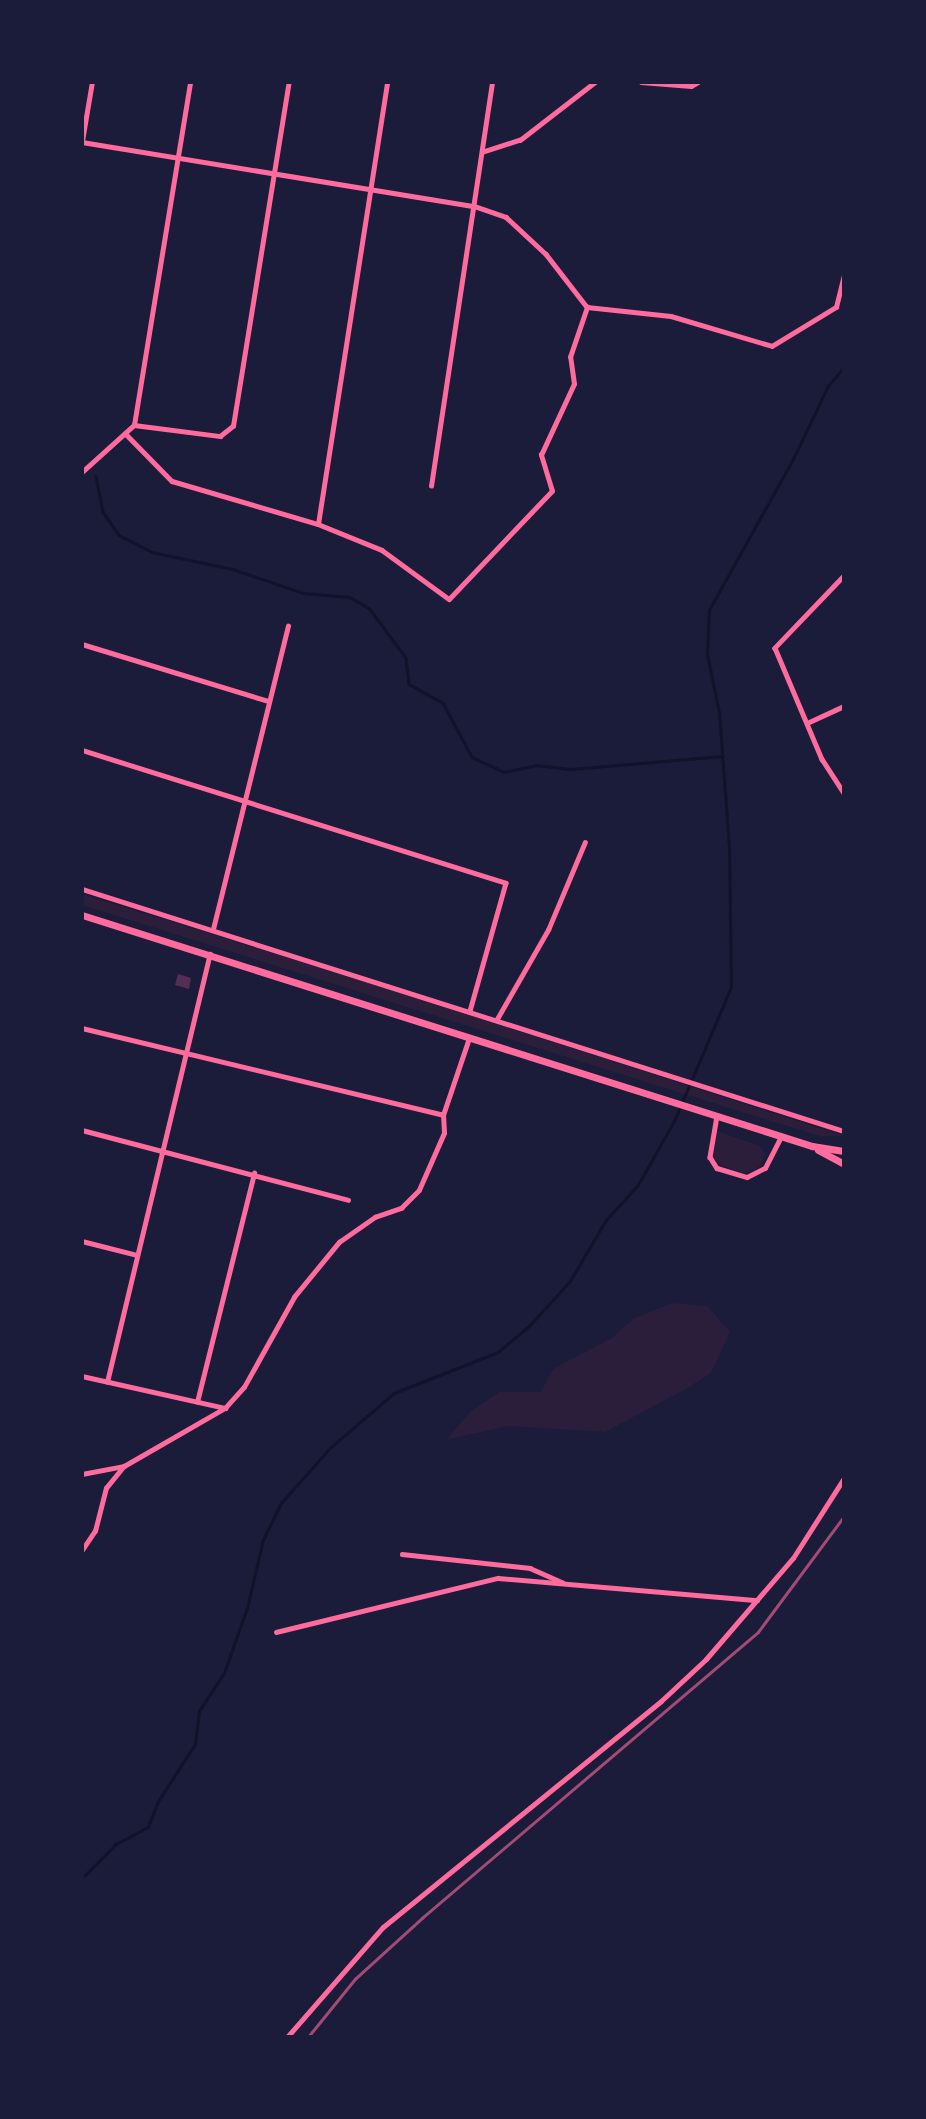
<!DOCTYPE html>
<style>
body{margin:0}
#map{position:relative;width:926px;height:2119px;overflow:hidden;background:#1b1b3a;font-family:"Open Sans",sans-serif}
div>[style]{position:absolute}
.green>*{inset:0;background:#2a1e3b}
.stream>*{height:2.5px;margin:-1.25px;padding:0 1.25px;transform-origin:1.25px;border-radius:1.25px;background:#12122b}
.building>*{inset:0;background:#542f53}
.minor>*{height:4.5px;margin:-2.25px;padding:0 2.25px;transform-origin:2.25px;border-radius:2.25px;background:#ff6b9d}
.tertiary>*{height:5px;margin:-2.5px;padding:0 2.5px;transform-origin:2.5px;border-radius:2.5px;background:#ff6b9d}
.primary>*{height:7px;margin:-3.5px;padding:0 3.5px;transform-origin:3.5px;border-radius:3.5px;background:#ff6b9d}
.rail>*{height:2.5px;margin:-1.25px;padding:0 1.25px;transform-origin:1.25px;border-radius:1.25px;background:#a44b75}
span{translate:-50% -50%;white-space:nowrap;text-align:center;line-height:1.15;-webkit-text-stroke:7px #1b1b3a;paint-order:stroke}
.frame{position:absolute;inset:0;border:84px solid #1b1b3a;pointer-events:none}
</style>
<div id="map">
<div class="green">
<div style="clip-path:polygon(82px 894px,391px 990px,844px 1136px,820px 1136px,764px 1119px,82px 905px)"></div>
<div style="clip-path:polygon(717px 1131px,760px 1146px,765px 1154px,761px 1166px,746px 1174px,722px 1166px,712px 1156px)"></div>
<div style="clip-path:polygon(672px 1303px,707px 1306px,730px 1332px,711px 1373px,686px 1389px,605px 1432px,507px 1426px,446px 1440px,471px 1411px,499px 1392px,541px 1392px,553px 1369px,612px 1338px,633px 1319px)"></div>
</div>
<div class="stream">
<div style="left:96px;top:476px;width:37px;rotate:79deg"></div>
<div style="left:103px;top:512px;width:28px;rotate:55deg"></div>
<div style="left:119px;top:535px;width:37px;rotate:27deg"></div>
<div style="left:152px;top:552px;width:83px;rotate:11.9deg"></div>
<div style="left:233px;top:569px;width:74px;rotate:18.9deg"></div>
<div style="left:303px;top:593px;width:47px;rotate:4.9deg"></div>
<div style="left:350px;top:597px;width:23px;rotate:31deg"></div>
<div style="left:370px;top:609px;width:61px;rotate:53.7deg"></div>
<div style="left:406px;top:658px;width:26px;rotate:83deg"></div>
<div style="left:409px;top:684px;width:39px;rotate:29deg"></div>
<div style="left:443px;top:703px;width:61px;rotate:61.8deg"></div>
<div style="left:472px;top:757px;width:35px;rotate:25deg"></div>
<div style="left:504px;top:772px;width:33px;rotate:-12deg"></div>
<div style="left:536px;top:765px;width:35px;rotate:7deg"></div>
<div style="left:571px;top:769px;width:152px;rotate:-4.9deg"></div>
<div style="left:82px;top:1878px;width:48px;rotate:-45deg"></div>
<div style="left:116px;top:1844px;width:36px;rotate:-28deg"></div>
<div style="left:148px;top:1827px;width:26px;rotate:-69deg"></div>
<div style="left:157px;top:1803px;width:70px;rotate:-57.2deg"></div>
<div style="left:195px;top:1744px;width:33px;rotate:-83deg"></div>
<div style="left:199px;top:1711px;width:45px;rotate:-56.7deg"></div>
<div style="left:224px;top:1673px;width:69px;rotate:-70.5deg"></div>
<div style="left:247px;top:1608px;width:70px;rotate:-76.8deg"></div>
<div style="left:263px;top:1540px;width:41px;rotate:-64.1deg"></div>
<div style="left:281px;top:1503px;width:74px;rotate:-48.3deg"></div>
<div style="left:330px;top:1448px;width:84px;rotate:-40.7deg"></div>
<div style="left:394px;top:1393px;width:112px;rotate:-21.5deg"></div>
<div style="left:498px;top:1352px;width:40px;rotate:-40deg"></div>
<div style="left:529px;top:1326px;width:61px;rotate:-47.7deg"></div>
<div style="left:570px;top:1281px;width:71px;rotate:-59.5deg"></div>
<div style="left:606px;top:1220px;width:47px;rotate:-47.6deg"></div>
<div style="left:638px;top:1185px;width:76px;rotate:-60.7deg"></div>
<div style="left:675px;top:1119px;width:143px;rotate:-67deg"></div>
<div style="left:731px;top:987px;width:139px;rotate:-90.8deg"></div>
<div style="left:729px;top:848px;width:135px;rotate:-94.2deg"></div>
<div style="left:719px;top:713px;width:60px;rotate:-101.5deg"></div>
<div style="left:707px;top:654px;width:44px;rotate:-87.4deg"></div>
<div style="left:709px;top:610px;width:173px;rotate:-60.9deg"></div>
<div style="left:793px;top:459px;width:81px;rotate:-64.4deg"></div>
<div style="left:828px;top:386px;width:25px;rotate:-50deg"></div>
</div>
<div class="building">
<div style="clip-path:polygon(178px 974px,191px 978px,189px 989px,175px 985px)"></div>
</div>
<div class="minor">
<div style="left:641px;top:82px;width:50px;rotate:4.6deg"></div>
<div style="left:691px;top:86px;width:8px;rotate:-30deg"></div>
<div style="left:82px;top:141px;width:60px;rotate:-80.4deg"></div>
<div style="left:82px;top:142px;width:397px;rotate:9.3deg"></div>
<div style="left:474px;top:206px;width:34px;rotate:19deg"></div>
<div style="left:506px;top:217px;width:54px;rotate:42.8deg"></div>
<div style="left:546px;top:254px;width:67px;rotate:52.3deg"></div>
<div style="left:587px;top:307px;width:84px;rotate:6.1deg"></div>
<div style="left:671px;top:316px;width:105px;rotate:16.5deg"></div>
<div style="left:772px;top:346px;width:75px;rotate:-31.4deg"></div>
<div style="left:836px;top:307px;width:34px;rotate:-76deg"></div>
<div style="left:482px;top:152px;width:40px;rotate:-18deg"></div>
<div style="left:520px;top:140px;width:95px;rotate:-37.7deg"></div>
<div style="left:134px;top:425px;width:87px;rotate:7.3deg"></div>
<div style="left:220px;top:436px;width:16px;rotate:-38deg"></div>
<div style="left:233px;top:426px;width:349px;rotate:-80.8deg"></div>
<div style="left:125px;top:433px;width:67px;rotate:45.6deg"></div>
<div style="left:172px;top:481px;width:152px;rotate:16.4deg"></div>
<div style="left:318px;top:524px;width:69px;rotate:22.1deg"></div>
<div style="left:382px;top:550px;width:83px;rotate:36.2deg"></div>
<div style="left:449px;top:599px;width:149px;rotate:-46.4deg"></div>
<div style="left:552px;top:491px;width:38px;rotate:-107deg"></div>
<div style="left:541px;top:455px;width:78px;rotate:-65.1deg"></div>
<div style="left:574px;top:384px;width:27px;rotate:-98deg"></div>
<div style="left:570px;top:357px;width:53px;rotate:-71.2deg"></div>
<div style="left:82px;top:472px;width:70px;rotate:-42.1deg"></div>
<div style="left:134px;top:425px;width:348px;rotate:-80.7deg"></div>
<div style="left:431px;top:486px;width:409px;rotate:-81.4deg"></div>
<div style="left:318px;top:524px;width:447px;rotate:-81.1deg"></div>
<div style="left:844px;top:576px;width:100px;rotate:133.8deg"></div>
<div style="left:775px;top:648px;width:121px;rotate:67.1deg"></div>
<div style="left:822px;top:759px;width:40px;rotate:57.1deg"></div>
<div style="left:82px;top:644px;width:195px;rotate:17deg"></div>
<div style="left:807px;top:723px;width:41px;rotate:-24.7deg"></div>
<div style="left:82px;top:750px;width:444px;rotate:17.4deg"></div>
<div style="left:506px;top:883px;width:133px;rotate:105.7deg"></div>
<div style="left:82px;top:889px;width:800px;rotate:17.62deg"></div>
<div style="left:213px;top:929px;width:312px;rotate:-76.1deg"></div>
<div style="left:497px;top:1019px;width:103px;rotate:-60.2deg"></div>
<div style="left:548px;top:930px;width:95px;rotate:-67.2deg"></div>
<div style="left:82px;top:1028px;width:371px;rotate:13.5deg"></div>
<div style="left:717px;top:1116px;width:42px;rotate:99.7deg"></div>
<div style="left:710px;top:1157px;width:13px;rotate:58deg"></div>
<div style="left:717px;top:1168px;width:31px;rotate:17deg"></div>
<div style="left:747px;top:1177px;width:20px;rotate:-27deg"></div>
<div style="left:765px;top:1168px;width:36px;rotate:-63deg"></div>
<div style="left:82px;top:1130px;width:275px;rotate:14.7deg"></div>
<div style="left:82px;top:1241px;width:57px;rotate:14.3deg"></div>
<div style="left:82px;top:1376px;width:147px;rotate:12.6deg"></div>
<div style="left:107px;top:1382px;width:440px;rotate:-76.5deg"></div>
<div style="left:197px;top:1402px;width:236px;rotate:-76deg"></div>
<div style="left:82px;top:1474px;width:43px;rotate:-10.8deg"></div>
<div style="left:82px;top:1550px;width:23px;rotate:-56deg"></div>
<div style="left:95px;top:1531px;width:44px;rotate:-75.7deg"></div>
<div style="left:106px;top:1488px;width:28px;rotate:-51deg"></div>
<div style="left:124px;top:1466px;width:116px;rotate:-29.9deg"></div>
<div style="left:225px;top:1408px;width:28px;rotate:-48deg"></div>
<div style="left:244px;top:1387px;width:103px;rotate:-60.9deg"></div>
<div style="left:294px;top:1297px;width:71px;rotate:-50.7deg"></div>
<div style="left:339px;top:1242px;width:44px;rotate:-34.8deg"></div>
<div style="left:375px;top:1217px;width:28px;rotate:-19deg"></div>
<div style="left:401px;top:1208px;width:25px;rotate:-45deg"></div>
<div style="left:419px;top:1190px;width:62px;rotate:-66.3deg"></div>
<div style="left:444px;top:1133px;width:18px;rotate:-93deg"></div>
<div style="left:443px;top:1115px;width:81px;rotate:-71.3deg"></div>
<div style="left:402px;top:1554px;width:129px;rotate:6.2deg"></div>
<div style="left:530px;top:1568px;width:36px;rotate:24deg"></div>
<div style="left:276px;top:1632px;width:228px;rotate:-13.7deg"></div>
<div style="left:498px;top:1578px;width:260px;rotate:4.9deg"></div>
</div>
<div class="tertiary">
<div style="left:287px;top:2037px;width:146px;rotate:-48.9deg"></div>
<div style="left:383px;top:1927px;width:358px;rotate:-39.1deg"></div>
<div style="left:661px;top:1701px;width:62px;rotate:-43deg"></div>
<div style="left:706px;top:1659px;width:133px;rotate:-49.3deg"></div>
<div style="left:793px;top:1558px;width:95px;rotate:-57.5deg"></div>
</div>
<div class="primary">
<div style="left:82px;top:915px;width:766px;rotate:17.56deg"></div>
<div style="left:812px;top:1146px;width:32px;rotate:9deg"></div>
<div style="left:818px;top:1150px;width:30px;rotate:28deg"></div>
</div>
<div class="rail">
<div style="left:308px;top:2037px;width:75px;rotate:-51deg"></div>
<div style="left:355px;top:1979px;width:91px;rotate:-42.3deg"></div>
<div style="left:422px;top:1918px;width:441px;rotate:-40.4deg"></div>
<div style="left:758px;top:1632px;width:144px;rotate:-53.4deg"></div>
</div>
<div class="frame"></div>
</div>
